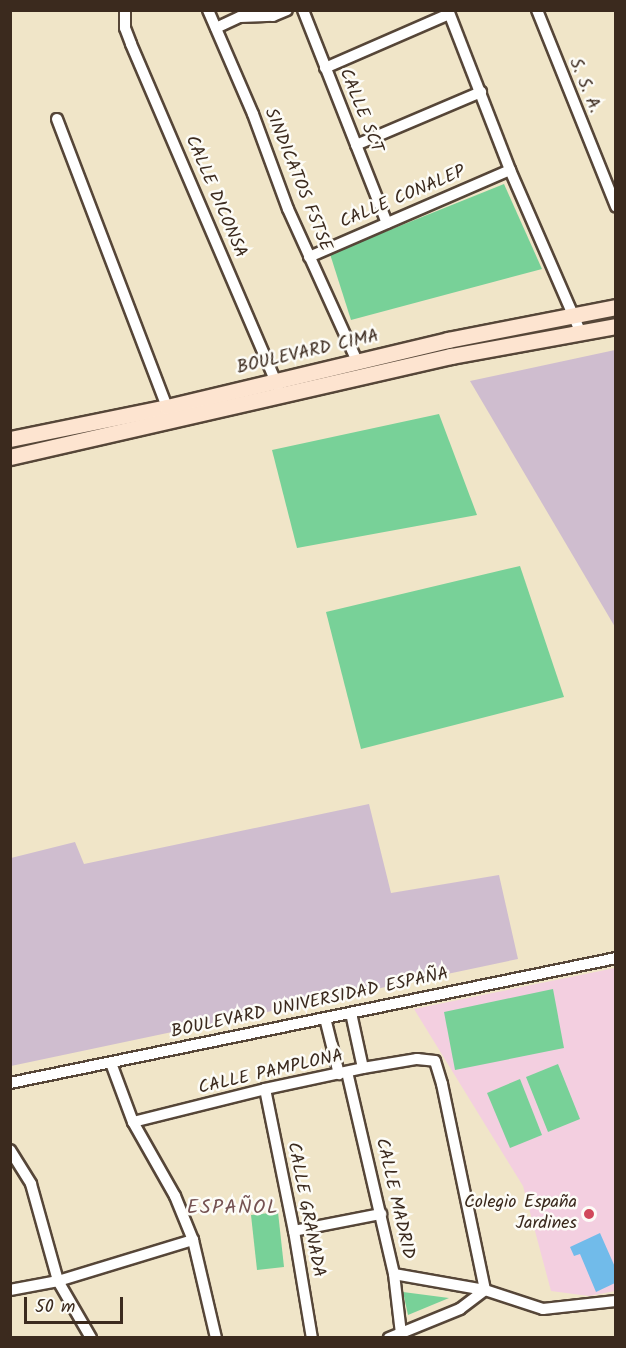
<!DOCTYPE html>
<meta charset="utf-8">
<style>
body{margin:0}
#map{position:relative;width:626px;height:1348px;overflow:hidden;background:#f0e5c8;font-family:Kalam,sans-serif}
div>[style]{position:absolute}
.built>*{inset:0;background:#f3cfe0}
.industrial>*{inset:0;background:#cfbdcf}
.green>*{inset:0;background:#78d198}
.water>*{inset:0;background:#71bbea}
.roads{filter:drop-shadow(2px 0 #564638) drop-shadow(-2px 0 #564638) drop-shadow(0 2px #564638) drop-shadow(0 -2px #564638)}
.street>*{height:10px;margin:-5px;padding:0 5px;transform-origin:5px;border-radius:5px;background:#fff}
.secondary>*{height:15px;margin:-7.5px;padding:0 7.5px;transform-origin:7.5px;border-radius:7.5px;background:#fde4d0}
.dots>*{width:16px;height:16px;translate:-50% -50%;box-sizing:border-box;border:3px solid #fdfcf7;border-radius:50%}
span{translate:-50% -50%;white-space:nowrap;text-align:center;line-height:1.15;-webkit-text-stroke:5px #fdfcf7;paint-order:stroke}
.street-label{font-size:18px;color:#3b2a1e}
.poi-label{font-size:18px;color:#3b2a1e}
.right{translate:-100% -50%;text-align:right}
.neighbourhood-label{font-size:20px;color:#755252;letter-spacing:1.5px}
.frame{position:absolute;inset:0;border:12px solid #3b2a1e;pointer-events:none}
.scale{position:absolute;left:24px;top:1297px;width:99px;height:27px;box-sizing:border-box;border:3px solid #3b2a1e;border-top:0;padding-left:8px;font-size:18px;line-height:21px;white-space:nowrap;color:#3b2a1e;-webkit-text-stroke:4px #fdfcf7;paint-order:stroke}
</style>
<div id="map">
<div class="built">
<div style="clip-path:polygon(615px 968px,615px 1291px,589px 1296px,551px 1291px,523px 1186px,414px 1009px)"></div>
</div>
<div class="industrial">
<div style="clip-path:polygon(615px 350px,616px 350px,615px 627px,470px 381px)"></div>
<div style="clip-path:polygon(369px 804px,391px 893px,499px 875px,518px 959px,11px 1066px,11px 858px,75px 842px,84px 864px)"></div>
</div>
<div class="green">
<div style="clip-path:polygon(504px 184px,542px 269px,351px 320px,330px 254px)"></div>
<div style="clip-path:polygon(439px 414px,477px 515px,297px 548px,272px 450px)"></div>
<div style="clip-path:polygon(520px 566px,564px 697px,361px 749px,326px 612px)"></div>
<div style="clip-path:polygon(553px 989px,564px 1048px,455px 1070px,444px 1012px)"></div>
<div style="clip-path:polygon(558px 1064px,580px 1119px,548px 1132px,526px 1077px)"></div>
<div style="clip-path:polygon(520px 1079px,542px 1135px,510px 1148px,487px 1093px)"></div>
<div style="clip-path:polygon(278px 1212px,284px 1267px,257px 1270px,251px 1215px)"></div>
<div style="clip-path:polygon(403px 1292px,449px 1298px,408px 1315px)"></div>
</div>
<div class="water">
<div style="clip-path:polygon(600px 1233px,615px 1267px,615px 1283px,596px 1292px,580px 1254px,574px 1256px,570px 1247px)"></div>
</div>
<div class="roads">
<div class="street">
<div style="left:125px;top:10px;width:18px;rotate:90deg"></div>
<div style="left:125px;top:28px;width:17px;rotate:69deg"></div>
<div style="left:131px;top:44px;width:373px;rotate:66.8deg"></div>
<div style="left:208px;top:10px;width:113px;rotate:66.6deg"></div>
<div style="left:253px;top:114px;width:101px;rotate:69.8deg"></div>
<div style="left:288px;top:209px;width:167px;rotate:65.6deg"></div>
<div style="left:303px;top:10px;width:229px;rotate:68.5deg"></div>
<div style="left:448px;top:10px;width:172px;rotate:68.8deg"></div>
<div style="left:510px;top:170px;width:178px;rotate:66.5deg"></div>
<div style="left:537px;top:10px;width:212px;rotate:68.1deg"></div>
<div style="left:216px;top:28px;width:26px;rotate:-25deg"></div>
<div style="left:240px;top:17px;width:33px;rotate:-2deg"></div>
<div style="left:273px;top:16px;width:15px;rotate:-23deg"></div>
<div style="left:325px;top:68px;width:135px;rotate:-23.5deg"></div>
<div style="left:57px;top:119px;width:315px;rotate:69.1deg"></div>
<div style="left:356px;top:145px;width:136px;rotate:-23deg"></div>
<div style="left:309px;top:257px;width:219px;rotate:-23.4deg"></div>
<div style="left:351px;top:1013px;width:56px;rotate:77.7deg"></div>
<div style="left:325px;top:1018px;width:58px;rotate:76deg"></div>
<div style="left:111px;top:1063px;width:63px;rotate:69.6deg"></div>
<div style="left:133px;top:1122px;width:85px;rotate:60.4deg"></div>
<div style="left:175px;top:1196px;width:48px;rotate:67.8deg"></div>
<div style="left:193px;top:1240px;width:101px;rotate:76.8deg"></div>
<div style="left:347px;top:1072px;width:207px;rotate:76.9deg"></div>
<div style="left:394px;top:1274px;width:60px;rotate:83.3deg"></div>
<div style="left:10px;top:1083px;width:619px;rotate:-11.65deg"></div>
<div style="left:265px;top:1089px;width:145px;rotate:78.5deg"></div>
<div style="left:294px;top:1231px;width:109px;rotate:80.5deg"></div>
<div style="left:133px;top:1122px;width:136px;rotate:-14deg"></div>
<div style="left:265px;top:1089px;width:100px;rotate:-12.1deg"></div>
<div style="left:363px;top:1068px;width:55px;rotate:-9.5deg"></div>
<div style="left:417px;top:1059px;width:18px;rotate:6deg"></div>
<div style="left:435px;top:1061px;width:24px;rotate:73deg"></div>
<div style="left:442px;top:1084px;width:210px;rotate:78.2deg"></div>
<div style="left:485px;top:1290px;width:31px;rotate:143deg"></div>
<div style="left:460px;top:1309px;width:77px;rotate:157.8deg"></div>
<div style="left:10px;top:1150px;width:40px;rotate:58deg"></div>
<div style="left:31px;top:1184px;width:101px;rotate:74.4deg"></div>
<div style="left:58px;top:1281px;width:66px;rotate:59.9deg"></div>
<div style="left:294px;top:1231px;width:89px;rotate:-11.1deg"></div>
<div style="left:394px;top:1274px;width:92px;rotate:10deg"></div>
<div style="left:485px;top:1290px;width:61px;rotate:18.1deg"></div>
<div style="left:543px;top:1309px;width:73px;rotate:-6.3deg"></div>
<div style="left:10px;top:1290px;width:49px;rotate:-10.6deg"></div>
<div style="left:58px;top:1281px;width:141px;rotate:-16.9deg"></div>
</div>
<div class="secondary">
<div style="left:10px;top:439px;width:160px;rotate:-11.5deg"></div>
<div style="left:167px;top:407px;width:289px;rotate:-13.4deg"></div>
<div style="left:448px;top:340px;width:171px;rotate:-11.1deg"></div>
<div style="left:10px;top:457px;width:452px;rotate:-12.9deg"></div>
<div style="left:451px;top:356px;width:168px;rotate:-10.3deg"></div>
</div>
</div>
<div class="dots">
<div style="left:589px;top:1214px;background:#d1495b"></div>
</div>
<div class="street-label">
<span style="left:584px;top:86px;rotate:68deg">S. S. A.</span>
<span style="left:360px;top:111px;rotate:68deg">CALLE SCT</span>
<span style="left:297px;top:180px;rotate:68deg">SINDICATOS FSTSE</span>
<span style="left:215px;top:197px;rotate:67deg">CALLE DICONSA</span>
<span style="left:403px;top:198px;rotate:-23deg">CALLE CONALEP</span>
<span style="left:308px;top:353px;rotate:-13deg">BOULEVARD CIMA</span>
<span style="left:310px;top:1004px;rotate:-12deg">BOULEVARD UNIVERSIDAD ESPAÑA</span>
<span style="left:271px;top:1073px;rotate:-13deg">CALLE PAMPLONA</span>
<span style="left:394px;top:1199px;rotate:77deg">CALLE MADRID</span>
<span style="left:305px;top:1210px;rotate:79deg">CALLE GRANADA</span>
</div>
<div class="poi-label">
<span class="right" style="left:577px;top:1214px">Colegio España<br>Jardines</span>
</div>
<div class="neighbourhood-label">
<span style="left:233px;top:1208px">ESPAÑOL</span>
</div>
<div class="frame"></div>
<div class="scale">50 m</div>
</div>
